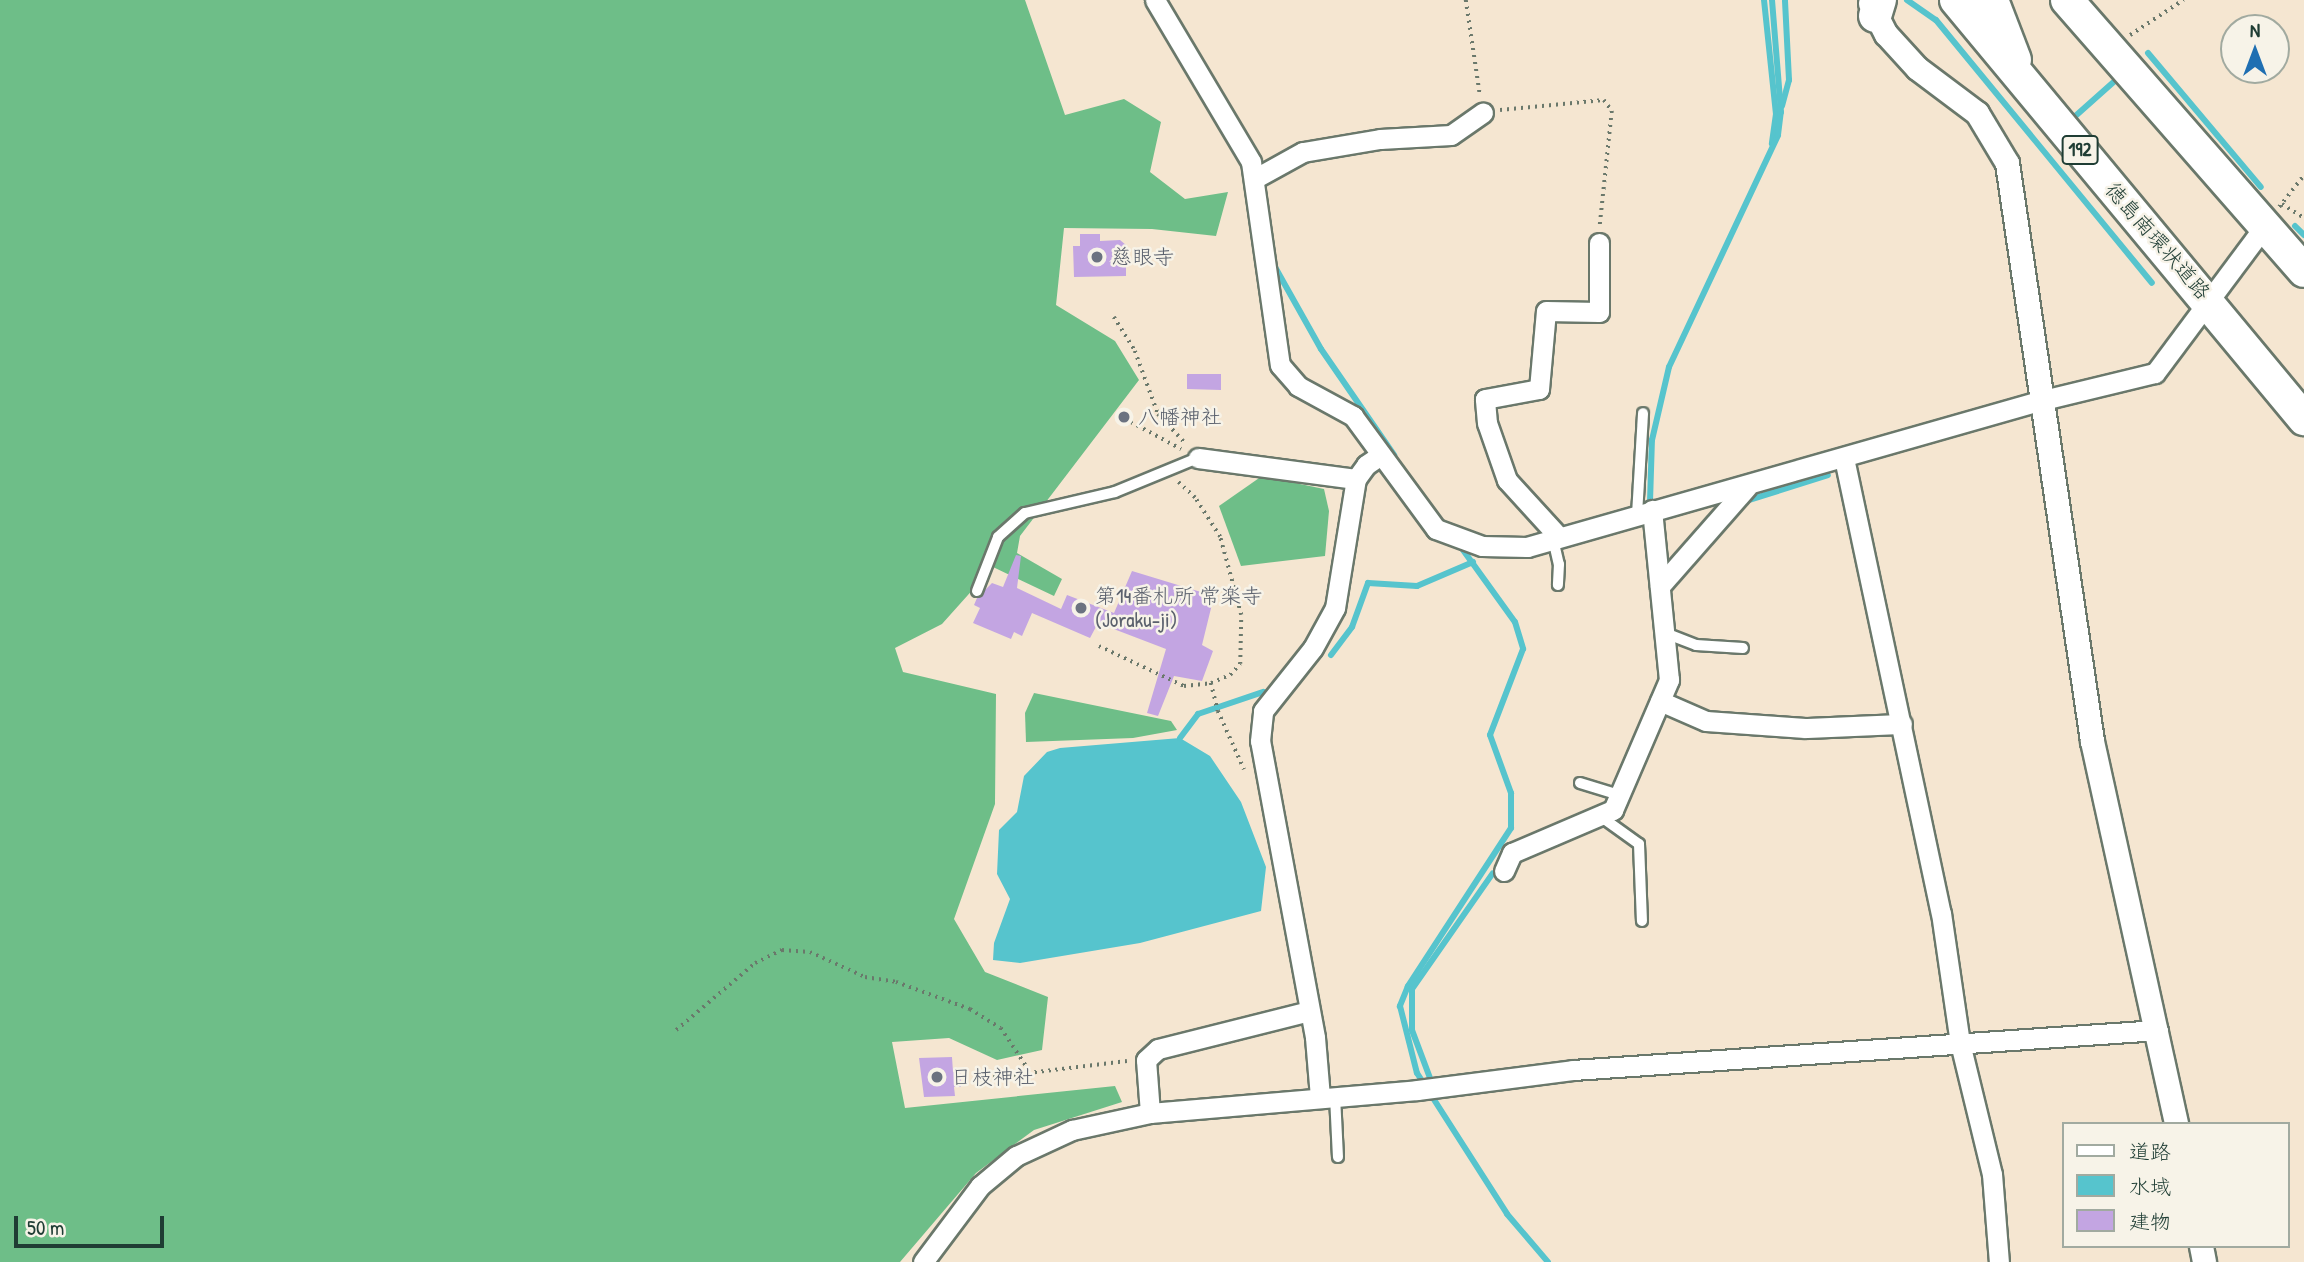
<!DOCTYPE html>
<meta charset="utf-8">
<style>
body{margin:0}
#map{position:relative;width:2304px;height:1262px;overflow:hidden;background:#f5e6d1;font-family:"Patrick Hand","Klee One",sans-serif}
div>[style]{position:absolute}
.forest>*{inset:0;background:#6ebe88}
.water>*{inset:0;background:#56c4cd}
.stream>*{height:6px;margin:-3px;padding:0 3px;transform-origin:3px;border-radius:3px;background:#56c4cd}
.building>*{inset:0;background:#c3a5e2}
.path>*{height:3.5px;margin-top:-1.75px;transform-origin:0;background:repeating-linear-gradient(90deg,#6a786b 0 2px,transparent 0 7px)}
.roads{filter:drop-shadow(2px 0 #6a786b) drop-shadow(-2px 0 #6a786b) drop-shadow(0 2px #6a786b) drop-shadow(0 -2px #6a786b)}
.service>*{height:10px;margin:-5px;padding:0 5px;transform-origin:5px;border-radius:5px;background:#fff}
.minor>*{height:19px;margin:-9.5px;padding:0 9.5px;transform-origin:9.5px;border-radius:9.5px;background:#fff}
.tertiary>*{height:23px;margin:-11.5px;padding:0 11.5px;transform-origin:11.5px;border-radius:11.5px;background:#fff}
.trunk>*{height:32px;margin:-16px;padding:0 16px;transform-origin:16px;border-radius:16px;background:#fff}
.dots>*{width:19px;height:19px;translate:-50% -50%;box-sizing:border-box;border:4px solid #f7f3e8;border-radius:50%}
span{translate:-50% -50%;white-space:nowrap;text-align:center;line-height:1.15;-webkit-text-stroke:5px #f7f3e8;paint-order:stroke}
.shield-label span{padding:2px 5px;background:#f7f3e8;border:2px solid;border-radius:5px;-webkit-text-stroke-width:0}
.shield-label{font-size:19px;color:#1f3d34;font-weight:700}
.street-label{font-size:21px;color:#1f3d34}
.worship-label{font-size:21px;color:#5b616d}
.left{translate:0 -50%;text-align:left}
.legend{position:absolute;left:2062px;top:1122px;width:228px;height:126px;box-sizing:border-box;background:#f7f3e8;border:2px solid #a1aaa0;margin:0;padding:9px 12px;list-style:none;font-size:21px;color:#1f3d34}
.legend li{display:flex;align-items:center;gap:14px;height:35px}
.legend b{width:35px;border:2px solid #a1aaa0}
.north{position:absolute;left:2220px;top:14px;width:70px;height:70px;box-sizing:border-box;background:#f7f3e8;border:2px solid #a1aaa0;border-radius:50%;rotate:0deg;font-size:19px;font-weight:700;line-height:28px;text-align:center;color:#1f3d34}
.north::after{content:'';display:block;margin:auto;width:24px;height:32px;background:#1f6fb2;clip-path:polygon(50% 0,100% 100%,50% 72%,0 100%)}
.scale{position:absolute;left:14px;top:1216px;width:150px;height:32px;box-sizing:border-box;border:4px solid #1f3d34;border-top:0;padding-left:9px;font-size:21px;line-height:24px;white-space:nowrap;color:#1f3d34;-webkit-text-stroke:5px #f7f3e8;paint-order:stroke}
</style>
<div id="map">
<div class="forest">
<div style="clip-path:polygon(0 0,1025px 0,1065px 115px,1124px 99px,1161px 122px,1150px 172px,1185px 199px,1228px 192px,1216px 236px,1152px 229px,1064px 228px,1056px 305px,1115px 341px,1139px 380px,1020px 536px,1017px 553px,1062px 579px,1054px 596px,993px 567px,942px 624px,895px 648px,903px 672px,996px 694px,995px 804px,954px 919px,985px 972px,1048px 997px,1042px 1050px,997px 1060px,949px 1038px,892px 1042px,905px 1108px,1115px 1086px,1122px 1102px,1034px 1130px,976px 1173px,900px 1262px,0 1262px)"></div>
<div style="clip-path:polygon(1262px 476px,1324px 489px,1329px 511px,1325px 556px,1241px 566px,1219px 506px)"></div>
<div style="clip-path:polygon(1034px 693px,1171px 721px,1177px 730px,1133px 738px,1026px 742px,1025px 713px)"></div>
</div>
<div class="water">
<div style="clip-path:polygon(1180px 738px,1210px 756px,1241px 802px,1266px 867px,1261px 911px,1140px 943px,1020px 963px,993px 960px,994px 943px,1010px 899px,997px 874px,999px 830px,1017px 812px,1024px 776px,1047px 752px,1060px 748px)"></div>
</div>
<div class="stream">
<div style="left:1764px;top:0;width:115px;rotate:84deg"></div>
<div style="left:1776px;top:114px;width:30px;rotate:98deg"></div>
<div style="left:1907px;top:0;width:35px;rotate:35deg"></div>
<div style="left:1936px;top:20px;width:340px;rotate:50.6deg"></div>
<div style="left:2148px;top:53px;width:175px;rotate:49.9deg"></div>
<div style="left:1782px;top:106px;width:27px;rotate:-75deg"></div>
<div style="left:1789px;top:80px;width:80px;rotate:-92.9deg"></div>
<div style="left:2072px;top:119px;width:59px;rotate:-41.6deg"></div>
<div style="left:2295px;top:226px;width:13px;rotate:45deg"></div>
<div style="left:1275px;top:267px;width:94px;rotate:60.7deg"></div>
<div style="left:1321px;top:349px;width:129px;rotate:55.4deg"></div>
<div style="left:1650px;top:502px;width:62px;rotate:-88.2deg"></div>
<div style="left:1652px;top:440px;width:75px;rotate:-76.9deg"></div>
<div style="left:1669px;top:367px;width:256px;rotate:-64.8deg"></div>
<div style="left:1778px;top:135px;width:23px;rotate:-83deg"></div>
<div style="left:1781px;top:112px;width:112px;rotate:-94.6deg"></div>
<div style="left:1743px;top:502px;width:89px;rotate:-17.6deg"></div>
<div style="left:1458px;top:543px;width:97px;rotate:54.2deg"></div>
<div style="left:1515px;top:622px;width:28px;rotate:73deg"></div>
<div style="left:1523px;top:649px;width:92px;rotate:111deg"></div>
<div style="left:1490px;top:735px;width:62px;rotate:70.1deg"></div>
<div style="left:1511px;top:793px;width:35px;rotate:90deg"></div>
<div style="left:1511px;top:828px;width:189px;rotate:123.1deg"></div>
<div style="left:1408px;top:986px;width:22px;rotate:112deg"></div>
<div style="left:1400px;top:1006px;width:69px;rotate:75.8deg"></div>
<div style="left:1417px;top:1073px;width:167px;rotate:57.4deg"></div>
<div style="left:1507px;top:1214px;width:63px;rotate:49.5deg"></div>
<div style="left:1331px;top:655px;width:35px;rotate:-53deg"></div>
<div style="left:1352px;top:627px;width:47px;rotate:-70deg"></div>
<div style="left:1368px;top:583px;width:49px;rotate:3.5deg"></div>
<div style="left:1417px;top:586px;width:61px;rotate:-23.2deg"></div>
<div style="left:1180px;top:738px;width:30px;rotate:-53deg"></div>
<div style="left:1198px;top:714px;width:69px;rotate:-18.7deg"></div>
<div style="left:1433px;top:1086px;width:60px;rotate:-110.6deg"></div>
<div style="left:1412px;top:1030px;width:41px;rotate:-90deg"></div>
<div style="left:1412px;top:989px;width:141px;rotate:-55.1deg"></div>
</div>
<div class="building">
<div style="clip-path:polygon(1080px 234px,1100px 234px,1100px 241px,1120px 240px,1126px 245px,1126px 276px,1074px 277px,1073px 246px,1080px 246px)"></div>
<div style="clip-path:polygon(1187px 374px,1221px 374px,1221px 390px,1187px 389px)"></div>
<div style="clip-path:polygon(1016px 555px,1021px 556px,1017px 588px,1061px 609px,1067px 595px,1114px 613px,1132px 571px,1214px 596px,1202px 645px,1213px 651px,1202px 681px,1174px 676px,1158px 716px,1147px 713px,1166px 649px,1098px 623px,1090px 638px,1032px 613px,1022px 636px,1014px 632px,1011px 639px,973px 623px,980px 608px,974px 605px,977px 598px,992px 583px,1003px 587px)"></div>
<div style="clip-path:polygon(952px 1057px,953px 1072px,961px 1071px,961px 1087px,954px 1087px,955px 1096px,924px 1097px,919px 1058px)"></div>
</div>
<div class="path">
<div style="left:1466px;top:0;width:96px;rotate:81.6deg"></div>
<div style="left:2130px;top:35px;width:64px;rotate:-33.4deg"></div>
<div style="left:1500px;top:110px;width:104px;rotate:-5.5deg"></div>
<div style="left:1604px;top:100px;width:14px;rotate:54deg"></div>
<div style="left:1612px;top:111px;width:116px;rotate:96deg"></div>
<div style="left:2282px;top:204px;width:26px;rotate:32deg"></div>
<div style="left:2279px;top:207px;width:41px;rotate:-52deg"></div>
<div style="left:1114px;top:317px;width:40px;rotate:58deg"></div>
<div style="left:1135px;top:351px;width:67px;rotate:69.9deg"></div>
<div style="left:1158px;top:414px;width:40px;rotate:47deg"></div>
<div style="left:1131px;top:422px;width:57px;rotate:28.4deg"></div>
<div style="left:1099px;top:646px;width:94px;rotate:25.2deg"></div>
<div style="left:1184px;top:686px;width:27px;rotate:-6deg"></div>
<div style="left:1211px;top:683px;width:21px;rotate:-23deg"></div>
<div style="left:1230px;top:675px;width:15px;rotate:-48deg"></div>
<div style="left:1240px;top:664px;width:49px;rotate:-88.8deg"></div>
<div style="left:1241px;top:615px;width:81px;rotate:-105.1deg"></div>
<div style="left:1220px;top:537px;width:46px;rotate:-122.7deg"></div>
<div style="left:1195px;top:498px;width:23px;rotate:-137deg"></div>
<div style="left:1211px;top:683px;width:29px;rotate:76deg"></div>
<div style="left:1218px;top:711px;width:64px;rotate:65.9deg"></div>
<div style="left:676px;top:1030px;width:104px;rotate:-40.3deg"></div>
<div style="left:755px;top:963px;width:30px;rotate:-26deg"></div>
<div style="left:782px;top:950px;width:28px;rotate:4deg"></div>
<div style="left:810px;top:952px;width:60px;rotate:24.4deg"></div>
<div style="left:865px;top:977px;width:31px;rotate:9deg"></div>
<div style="left:896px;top:982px;width:79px;rotate:20deg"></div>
<div style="left:970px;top:1009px;width:36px;rotate:32deg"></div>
<div style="left:1001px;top:1028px;width:53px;rotate:56.6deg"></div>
<div style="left:979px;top:1079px;width:149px;rotate:-6.9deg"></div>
</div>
<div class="roads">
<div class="service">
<div style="left:1637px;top:515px;width:102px;rotate:-86.6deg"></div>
<div style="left:1553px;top:539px;width:26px;rotate:77deg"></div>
<div style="left:1559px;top:564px;width:21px;rotate:93deg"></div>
<div style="left:977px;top:591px;width:58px;rotate:-68.7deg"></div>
<div style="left:998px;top:537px;width:36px;rotate:-42deg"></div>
<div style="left:1025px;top:513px;width:92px;rotate:-13.1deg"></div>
<div style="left:1115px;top:492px;width:90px;rotate:-22.3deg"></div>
<div style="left:1665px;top:633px;width:33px;rotate:21deg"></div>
<div style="left:1696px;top:645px;width:47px;rotate:3.7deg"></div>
<div style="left:1580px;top:783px;width:41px;rotate:17.1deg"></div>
<div style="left:1600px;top:816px;width:48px;rotate:35.7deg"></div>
<div style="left:1639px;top:844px;width:77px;rotate:87.8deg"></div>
<div style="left:1335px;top:1096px;width:61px;rotate:87.2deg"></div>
</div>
<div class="minor">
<div style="left:1155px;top:0;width:188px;rotate:59.3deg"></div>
<div style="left:1251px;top:162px;width:205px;rotate:81.9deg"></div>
<div style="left:1280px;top:365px;width:28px;rotate:49deg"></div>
<div style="left:1298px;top:386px;width:63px;rotate:28.6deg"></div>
<div style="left:1353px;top:416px;width:140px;rotate:53.7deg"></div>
<div style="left:1436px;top:529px;width:49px;rotate:20.3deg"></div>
<div style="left:1482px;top:546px;width:45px;rotate:1.3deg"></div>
<div style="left:1527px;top:547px;width:532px;rotate:-15.92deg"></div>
<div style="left:2039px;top:401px;width:119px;rotate:-13.6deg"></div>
<div style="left:2155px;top:373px;width:181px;rotate:-53.3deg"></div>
<div style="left:1254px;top:179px;width:56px;rotate:-28.9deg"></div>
<div style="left:1303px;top:152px;width:78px;rotate:-9.6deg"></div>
<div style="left:1380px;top:139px;width:71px;rotate:-3.2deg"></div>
<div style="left:1451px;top:135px;width:39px;rotate:-35deg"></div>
<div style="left:1198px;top:458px;width:159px;rotate:7.6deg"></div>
<div style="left:1844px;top:458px;width:465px;rotate:78deg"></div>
<div style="left:1941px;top:913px;width:131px;rotate:81.7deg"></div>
<div style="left:1960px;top:1043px;width:135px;rotate:76.3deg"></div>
<div style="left:1992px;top:1174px;width:88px;rotate:85.5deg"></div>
<div style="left:1559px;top:537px;width:77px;rotate:-132.4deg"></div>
<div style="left:1507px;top:480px;width:60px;rotate:-109.3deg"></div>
<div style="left:1487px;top:423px;width:24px;rotate:-95deg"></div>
<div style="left:1485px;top:399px;width:55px;rotate:-10.5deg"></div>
<div style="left:1539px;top:389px;width:78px;rotate:-84.9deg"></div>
<div style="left:1546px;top:311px;width:53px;rotate:1.1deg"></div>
<div style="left:1599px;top:312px;width:69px;rotate:-90deg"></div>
<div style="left:1660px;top:586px;width:132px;rotate:-48.7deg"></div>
<div style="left:1660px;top:701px;width:50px;rotate:23.5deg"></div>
<div style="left:1706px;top:721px;width:99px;rotate:4deg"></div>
<div style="left:1805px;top:728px;width:97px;rotate:-2.4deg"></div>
<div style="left:1504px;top:871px;width:20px;rotate:-66deg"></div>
<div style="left:1512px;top:853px;width:110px;rotate:-23.1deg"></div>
<div style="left:1613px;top:810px;width:142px;rotate:-66.7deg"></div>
<div style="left:1669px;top:680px;width:171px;rotate:-95.7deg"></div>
<div style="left:1320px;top:1097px;width:60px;rotate:-94.8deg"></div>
<div style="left:1315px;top:1037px;width:301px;rotate:-100.5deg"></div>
<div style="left:1260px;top:741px;width:30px;rotate:-84deg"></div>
<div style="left:1263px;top:711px;width:80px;rotate:-51.6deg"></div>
<div style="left:1313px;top:648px;width:46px;rotate:-61.2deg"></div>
<div style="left:1335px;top:608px;width:131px;rotate:-80.8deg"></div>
<div style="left:1356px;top:479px;width:17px;rotate:-54deg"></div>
<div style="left:1366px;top:465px;width:18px;rotate:-34deg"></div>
<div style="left:1150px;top:1113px;width:53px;rotate:-94.3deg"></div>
<div style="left:1146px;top:1060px;width:16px;rotate:-43deg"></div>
<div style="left:1158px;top:1049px;width:156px;rotate:-14.1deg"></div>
<div style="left:923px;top:1262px;width:95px;rotate:-53.1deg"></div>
<div style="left:980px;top:1186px;width:47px;rotate:-39.8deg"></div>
<div style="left:1016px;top:1156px;width:62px;rotate:-24.9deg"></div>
<div style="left:1072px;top:1130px;width:80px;rotate:-12.3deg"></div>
<div style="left:1150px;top:1113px;width:268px;rotate:-4.9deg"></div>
<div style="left:1417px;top:1090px;width:157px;rotate:-7.3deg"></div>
<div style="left:1573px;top:1070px;width:586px;rotate:-3.91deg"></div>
</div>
<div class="tertiary">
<div style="left:1870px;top:3px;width:35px;rotate:63deg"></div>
<div style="left:1886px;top:34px;width:46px;rotate:47.6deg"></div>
<div style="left:1917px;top:68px;width:75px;rotate:36.9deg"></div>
<div style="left:1977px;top:113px;width:58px;rotate:59deg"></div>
<div style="left:2007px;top:163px;width:584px;rotate:81.63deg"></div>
<div style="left:2092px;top:741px;width:392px;rotate:77.6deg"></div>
<div style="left:2201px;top:1246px;width:16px;rotate:79deg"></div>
</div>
<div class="trunk">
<div style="left:1956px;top:0;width:545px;rotate:50.29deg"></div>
<div style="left:1992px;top:0;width:64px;rotate:69deg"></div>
<div style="left:2067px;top:0;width:360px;rotate:48.8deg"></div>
<div style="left:1875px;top:16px;width:17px;rotate:-73deg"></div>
</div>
</div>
<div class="dots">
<div style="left:1097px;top:257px;background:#6b7280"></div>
<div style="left:1124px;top:417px;background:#6b7280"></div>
<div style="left:1081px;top:608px;background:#6b7280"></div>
<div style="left:937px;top:1077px;background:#6b7280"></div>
</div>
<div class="shield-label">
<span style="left:2080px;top:150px">192</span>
</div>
<div class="street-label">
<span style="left:2158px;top:241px;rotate:49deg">徳島南環状道路</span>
</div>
<div class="worship-label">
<span class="left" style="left:1111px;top:257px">慈眼寺</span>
<span class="left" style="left:1138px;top:417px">八幡神社</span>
<span class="left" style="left:1095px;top:608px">第14番札所 常楽寺<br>(Joraku-ji)</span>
<span class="left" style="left:951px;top:1077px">日枝神社</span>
</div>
<ul class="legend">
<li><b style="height:9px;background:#fff"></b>道路</li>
<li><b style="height:19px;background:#56c4cd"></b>水域</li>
<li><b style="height:19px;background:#c3a5e2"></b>建物</li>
</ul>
<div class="north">N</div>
<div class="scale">50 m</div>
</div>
